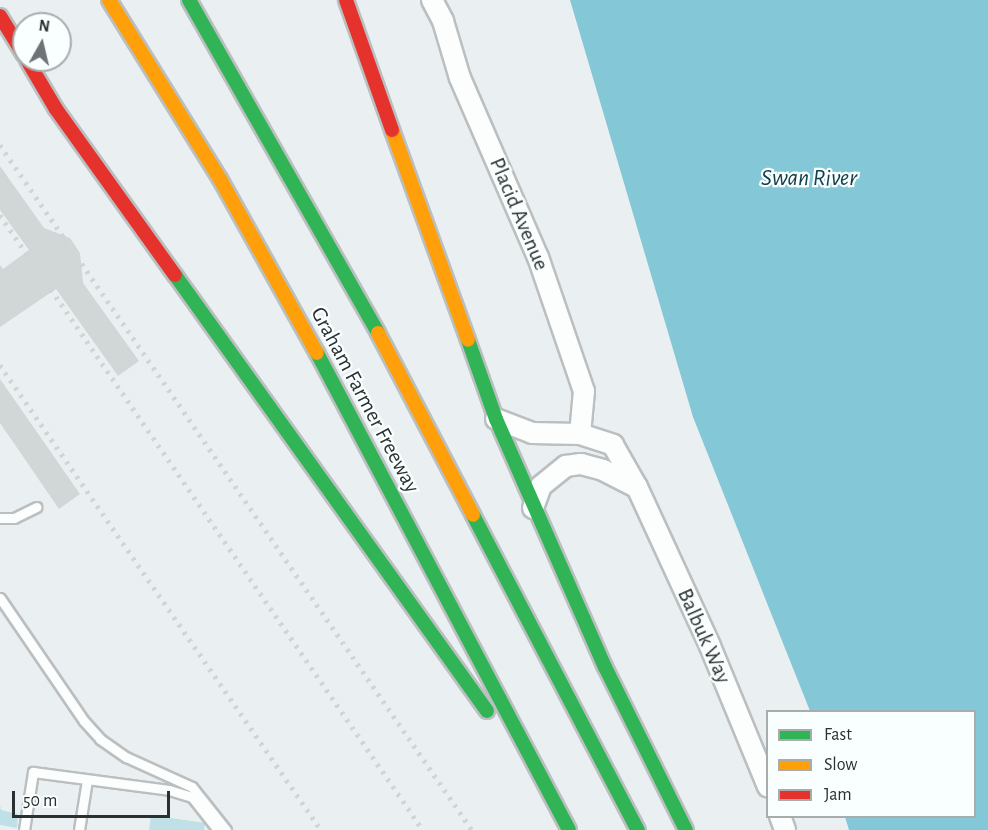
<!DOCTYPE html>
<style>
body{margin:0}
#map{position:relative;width:988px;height:830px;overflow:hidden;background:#eaf0f2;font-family:"Alegreya Sans",sans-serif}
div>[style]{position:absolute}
.green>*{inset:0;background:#bfe0e7}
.water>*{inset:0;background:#84c7d6}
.building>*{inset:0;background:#d1d6d7}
.roads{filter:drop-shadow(2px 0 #bbbfc0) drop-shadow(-2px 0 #bbbfc0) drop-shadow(0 2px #bbbfc0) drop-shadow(0 -2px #bbbfc0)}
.lane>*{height:9px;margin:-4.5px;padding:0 4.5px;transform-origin:4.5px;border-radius:4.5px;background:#fcfdfd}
.street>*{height:20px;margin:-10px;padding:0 10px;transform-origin:10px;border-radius:10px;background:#fcfdfd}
.fast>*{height:14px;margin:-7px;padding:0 7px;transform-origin:7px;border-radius:7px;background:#30b455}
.slow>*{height:14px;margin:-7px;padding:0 7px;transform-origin:7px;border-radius:7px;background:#ff9f0a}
.jam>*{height:14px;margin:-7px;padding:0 7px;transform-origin:7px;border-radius:7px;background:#e5322d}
.rail>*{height:4.5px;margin-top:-2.25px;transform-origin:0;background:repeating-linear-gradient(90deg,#d2d4d5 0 3px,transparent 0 9px)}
span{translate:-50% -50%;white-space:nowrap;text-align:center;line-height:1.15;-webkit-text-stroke:4.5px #f9feff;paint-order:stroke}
.street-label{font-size:22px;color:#2b3031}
.water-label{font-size:24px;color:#133e47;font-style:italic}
.legend{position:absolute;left:766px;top:710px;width:210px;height:108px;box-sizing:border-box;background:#f9feff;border:2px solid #a7acad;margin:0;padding:8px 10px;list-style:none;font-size:18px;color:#2b3031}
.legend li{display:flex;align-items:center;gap:12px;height:30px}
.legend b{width:30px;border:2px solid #a7acad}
.north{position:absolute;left:12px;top:12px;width:60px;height:60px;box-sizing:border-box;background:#f9feff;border:2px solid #a7acad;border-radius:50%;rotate:8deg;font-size:16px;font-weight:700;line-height:24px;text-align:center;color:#2b3031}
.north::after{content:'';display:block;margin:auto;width:21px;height:27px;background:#6e7375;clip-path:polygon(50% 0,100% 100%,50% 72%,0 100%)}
.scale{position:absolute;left:12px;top:791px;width:158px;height:27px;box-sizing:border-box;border:3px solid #2b3031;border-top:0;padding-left:8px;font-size:18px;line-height:21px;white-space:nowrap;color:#2b3031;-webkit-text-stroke:4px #f9feff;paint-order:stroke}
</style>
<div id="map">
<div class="green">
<div style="clip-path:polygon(0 805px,1px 810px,18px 814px,17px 828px,0 825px)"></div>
<div style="clip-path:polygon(151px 815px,205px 823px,204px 830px,149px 830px)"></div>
</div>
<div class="water">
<div style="clip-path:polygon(570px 0,988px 0,988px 830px,849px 830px,845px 817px,974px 816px,974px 712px,810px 711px,693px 417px)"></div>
</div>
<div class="building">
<div style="clip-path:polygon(0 166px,44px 228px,70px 238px,80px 253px,83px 283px,139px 361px,118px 376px,56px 289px,0 327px,0 265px,3px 269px,29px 250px,0 210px)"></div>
<div style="clip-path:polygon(0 379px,80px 494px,59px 509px,0 423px)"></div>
</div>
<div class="roads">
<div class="lane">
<div style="left:0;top:518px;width:14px"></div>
<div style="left:14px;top:518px;width:25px;rotate:-26deg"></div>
<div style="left:0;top:598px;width:149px;rotate:55.7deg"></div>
<div style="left:84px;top:721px;width:24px;rotate:48deg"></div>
<div style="left:100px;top:739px;width:32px;rotate:35deg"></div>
<div style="left:126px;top:757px;width:72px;rotate:24.4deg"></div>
<div style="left:192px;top:787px;width:55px;rotate:51.7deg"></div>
<div style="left:24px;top:830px;width:59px;rotate:-81.2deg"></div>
<div style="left:33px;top:772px;width:137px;rotate:7.5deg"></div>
<div style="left:169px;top:790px;width:24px;rotate:17deg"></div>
<div style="left:192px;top:797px;width:42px;rotate:51.8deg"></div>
<div style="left:79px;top:830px;width:51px;rotate:-80.9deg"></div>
</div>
<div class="street">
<div style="left:432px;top:0;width:24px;rotate:62deg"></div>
<div style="left:443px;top:21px;width:59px;rotate:73.4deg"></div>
<div style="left:460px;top:78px;width:195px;rotate:66.5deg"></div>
<div style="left:538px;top:257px;width:142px;rotate:71.1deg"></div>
<div style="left:584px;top:391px;width:43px;rotate:95.3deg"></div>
<div style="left:496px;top:419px;width:39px;rotate:21deg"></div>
<div style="left:532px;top:433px;width:48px;rotate:1.2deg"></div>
<div style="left:580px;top:434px;width:35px;rotate:18deg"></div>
<div style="left:613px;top:445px;width:48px;rotate:60.3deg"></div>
<div style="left:637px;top:487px;width:175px;rotate:65.3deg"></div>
<div style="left:710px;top:646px;width:152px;rotate:67.6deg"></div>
<div style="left:533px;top:508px;width:23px;rotate:-70deg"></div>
<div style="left:541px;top:486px;width:32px;rotate:-39deg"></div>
<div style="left:566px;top:466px;width:15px;rotate:-8deg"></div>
<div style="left:581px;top:464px;width:23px;rotate:15deg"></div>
<div style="left:603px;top:470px;width:38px;rotate:27deg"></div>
<div style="left:780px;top:816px;width:15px;rotate:70deg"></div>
</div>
<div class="fast">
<div style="left:189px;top:0;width:383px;rotate:60.4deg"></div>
<div style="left:175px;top:275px;width:536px;rotate:54.41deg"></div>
<div style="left:468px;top:340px;width:84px;rotate:70.5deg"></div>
<div style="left:496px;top:419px;width:271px;rotate:66.3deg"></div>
<div style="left:605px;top:667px;width:182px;rotate:63.6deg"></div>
<div style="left:317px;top:353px;width:539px;rotate:62.15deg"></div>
<div style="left:473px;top:515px;width:356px;rotate:62.4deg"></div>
</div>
<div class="slow">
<div style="left:109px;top:0;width:211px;rotate:58.2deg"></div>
<div style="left:220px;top:179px;width:199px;rotate:60.9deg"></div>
<div style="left:392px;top:130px;width:223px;rotate:70.1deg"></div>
<div style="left:378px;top:333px;width:205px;rotate:62.4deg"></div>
</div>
<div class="jam">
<div style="left:346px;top:0;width:138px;rotate:70.5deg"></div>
<div style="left:0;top:16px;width:46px;rotate:58.4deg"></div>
<div style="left:27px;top:60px;width:57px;rotate:59.4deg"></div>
<div style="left:56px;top:109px;width:204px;rotate:54.4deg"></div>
</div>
</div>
<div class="rail">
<div style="left:0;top:145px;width:832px;rotate:55.43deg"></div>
<div style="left:0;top:215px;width:746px;rotate:55.48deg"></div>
<div style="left:0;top:365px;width:565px;rotate:55.38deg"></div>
</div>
<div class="street-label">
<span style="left:519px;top:214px;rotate:67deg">Placid Avenue</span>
<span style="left:365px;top:400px;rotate:62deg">Graham Farmer Freeway</span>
<span style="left:704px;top:636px;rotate:66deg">Balbuk Way</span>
</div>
<div class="water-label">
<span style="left:809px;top:179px">Swan River</span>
</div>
<ul class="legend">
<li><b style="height:8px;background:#30b455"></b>Fast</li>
<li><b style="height:8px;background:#ff9f0a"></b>Slow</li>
<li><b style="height:8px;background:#e5322d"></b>Jam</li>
</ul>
<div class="north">N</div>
<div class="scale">50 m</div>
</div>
